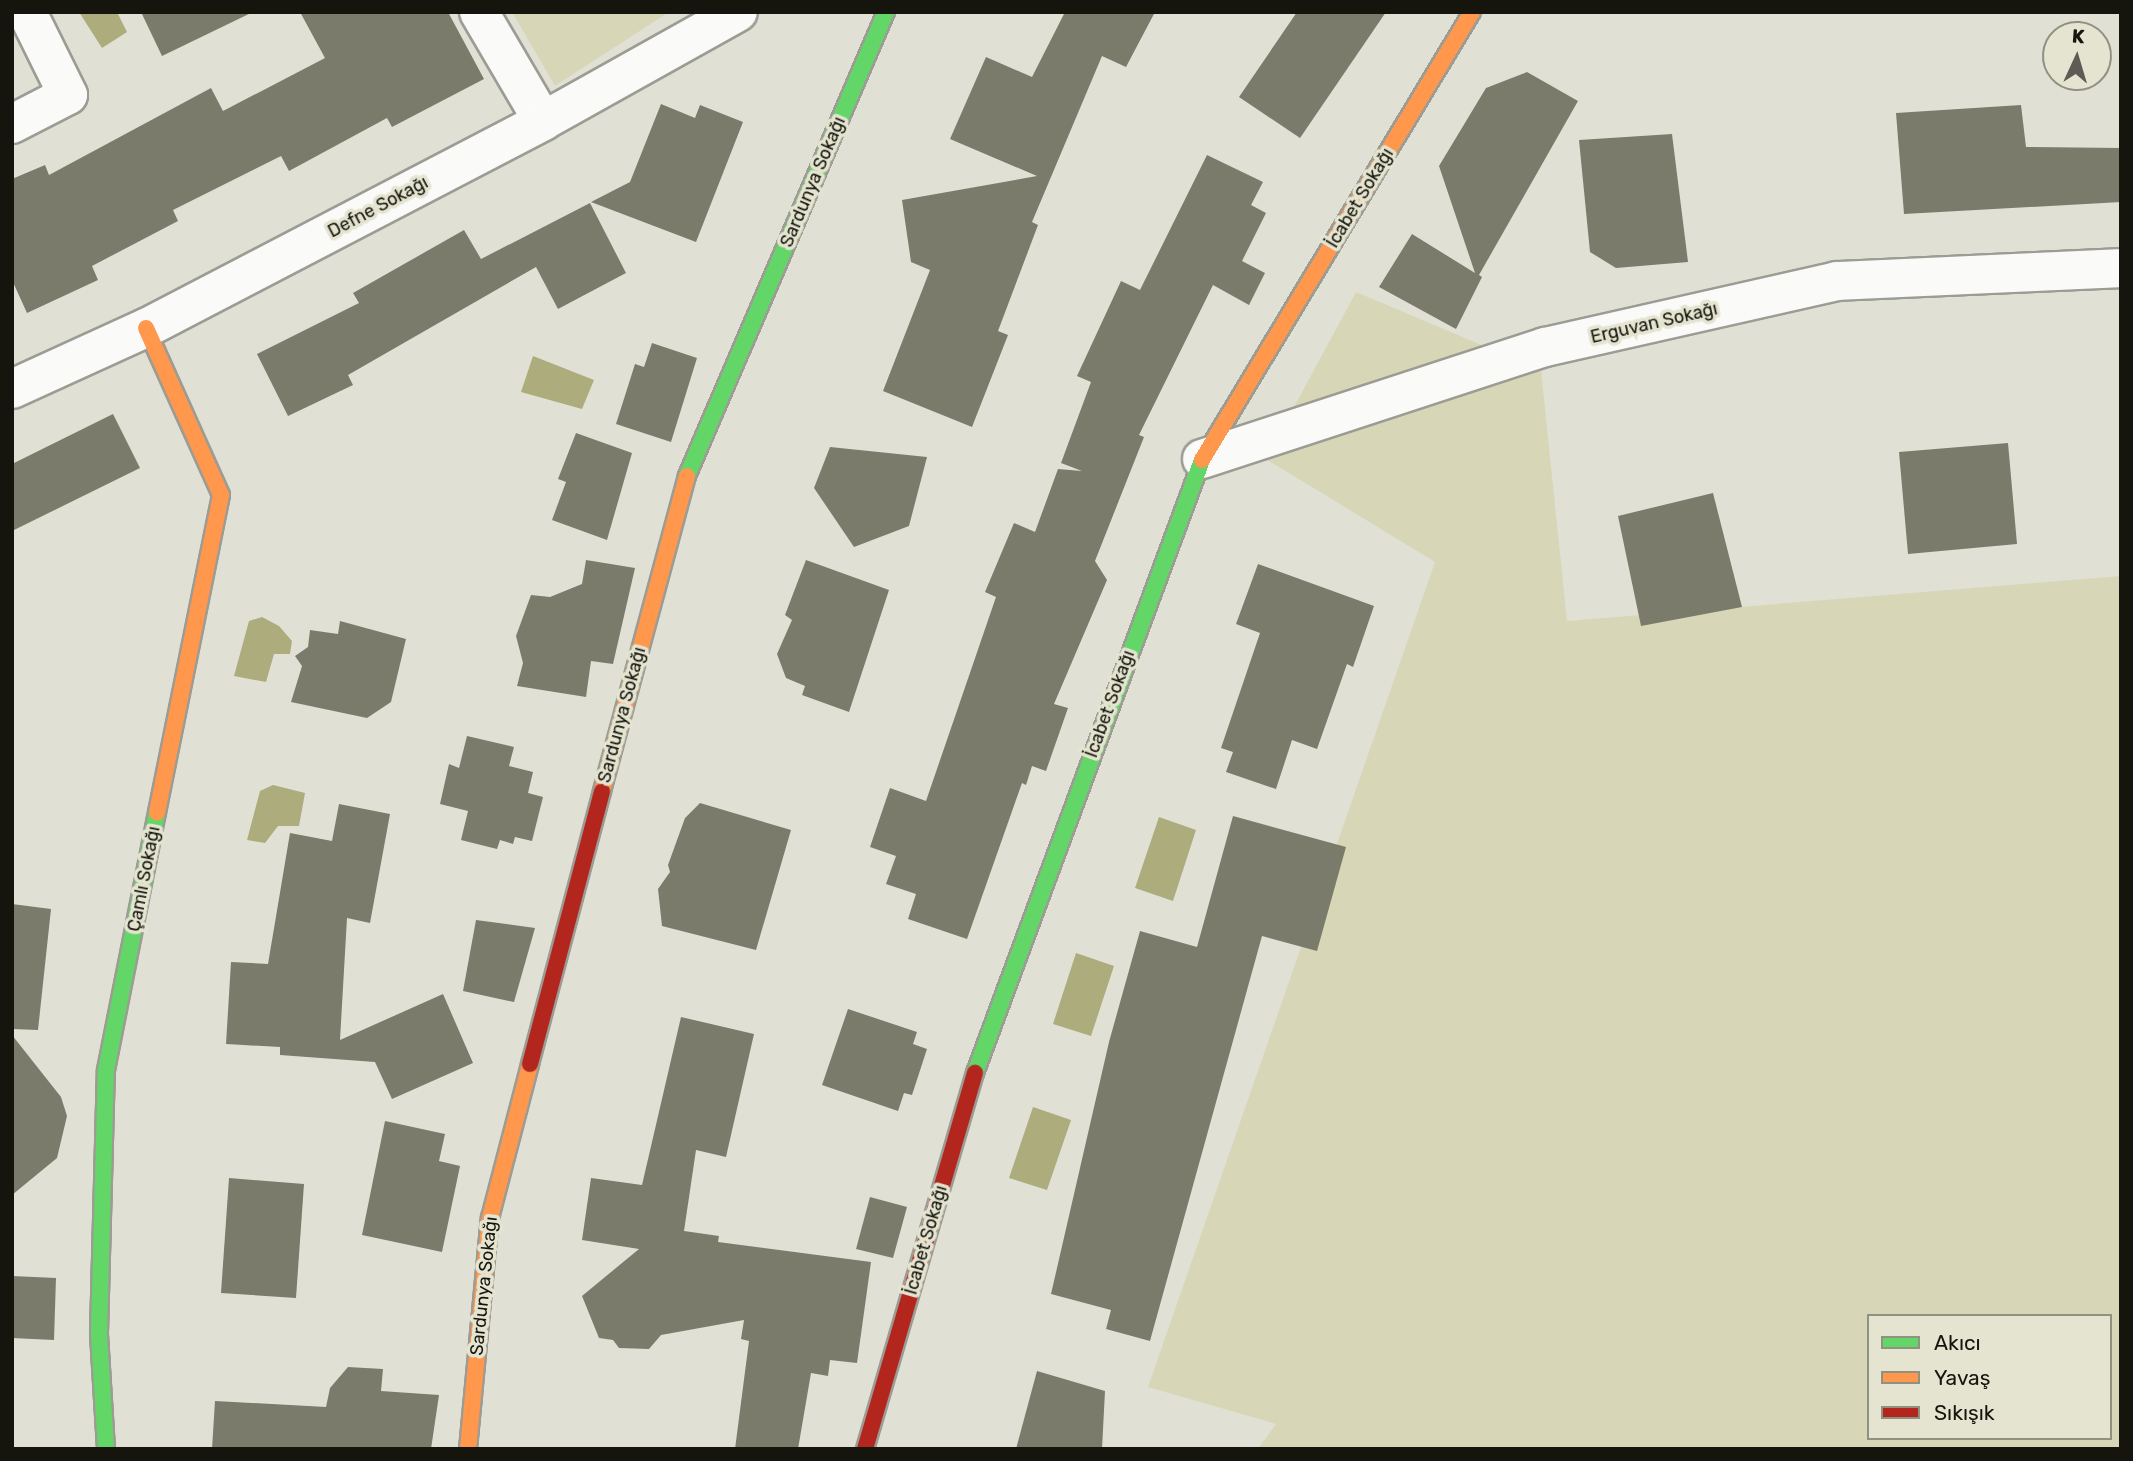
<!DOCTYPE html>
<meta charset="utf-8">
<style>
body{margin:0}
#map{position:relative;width:2133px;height:1461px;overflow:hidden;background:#e0e0d5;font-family:Rubik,sans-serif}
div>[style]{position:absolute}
.green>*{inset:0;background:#d7d7b8}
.water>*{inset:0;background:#adac7c}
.building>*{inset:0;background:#7b7b6c}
.roads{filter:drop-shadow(2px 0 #9c9c94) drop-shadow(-2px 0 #9c9c94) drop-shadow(0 2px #9c9c94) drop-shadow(0 -2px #9c9c94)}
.street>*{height:38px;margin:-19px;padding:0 19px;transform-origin:19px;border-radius:19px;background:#fafaf9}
.fast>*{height:16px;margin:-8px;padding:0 8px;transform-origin:8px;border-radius:8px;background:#63d668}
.slow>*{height:16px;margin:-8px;padding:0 8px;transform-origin:8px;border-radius:8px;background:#ff974d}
.jam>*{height:16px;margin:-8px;padding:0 8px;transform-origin:8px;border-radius:8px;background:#b3261e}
span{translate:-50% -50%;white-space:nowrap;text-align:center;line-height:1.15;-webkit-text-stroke:7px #e4e4d0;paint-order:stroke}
.street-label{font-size:18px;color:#15150e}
.frame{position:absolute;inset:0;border:14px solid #15150e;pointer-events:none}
.legend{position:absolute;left:1867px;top:1314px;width:245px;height:126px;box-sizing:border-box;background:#e4e4d0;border:2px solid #919182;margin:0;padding:9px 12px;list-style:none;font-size:21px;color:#15150e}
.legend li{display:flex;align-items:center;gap:14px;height:35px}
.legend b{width:35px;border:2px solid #919182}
.north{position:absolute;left:2042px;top:21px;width:70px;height:70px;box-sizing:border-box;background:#e4e4d0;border:2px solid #919182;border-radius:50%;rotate:4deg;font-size:19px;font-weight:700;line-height:28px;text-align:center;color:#15150e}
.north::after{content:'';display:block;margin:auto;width:24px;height:32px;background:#5c5c54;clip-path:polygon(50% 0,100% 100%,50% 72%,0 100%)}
</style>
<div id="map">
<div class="green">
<div style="clip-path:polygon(512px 12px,669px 12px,555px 86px)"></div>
<div style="clip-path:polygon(evenodd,1356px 292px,1541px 370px,1567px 621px,2121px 576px,2121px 1449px,1258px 1449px,1276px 1424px,1148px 1387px,1435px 562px,1266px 459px,1356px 292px,1869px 1316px,2110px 1316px,2110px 1438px,1869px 1438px,1869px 1316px)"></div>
</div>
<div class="water">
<div style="clip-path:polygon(79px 12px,117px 12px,127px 32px,102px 48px)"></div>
<div style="clip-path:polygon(533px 356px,594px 380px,582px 409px,521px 392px)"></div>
<div style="clip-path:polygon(262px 617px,279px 626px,292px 641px,290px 654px,274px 654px,266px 682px,234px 676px,249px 621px)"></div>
<div style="clip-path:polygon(273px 785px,305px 793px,299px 826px,278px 826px,265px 843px,247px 840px,260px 791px)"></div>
<div style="clip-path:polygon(1159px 817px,1196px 830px,1173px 901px,1135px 888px)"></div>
<div style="clip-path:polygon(1076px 953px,1114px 966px,1091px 1036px,1053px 1024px)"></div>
<div style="clip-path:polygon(1033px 1107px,1071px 1120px,1047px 1190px,1009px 1178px)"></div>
</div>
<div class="building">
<div style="clip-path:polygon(141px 12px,253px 12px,162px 56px)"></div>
<div style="clip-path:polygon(300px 12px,448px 12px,484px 79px,392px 127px,387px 118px,289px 171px,281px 156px,173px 210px,178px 221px,92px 266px,98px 280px,27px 313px,12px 280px,12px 179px,45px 165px,49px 175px,211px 88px,223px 111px,325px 58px)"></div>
<div style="clip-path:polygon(1065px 12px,1155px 12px,1126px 67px,1102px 56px,1032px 222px,1038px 225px,998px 331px,1008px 335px,972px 427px,883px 391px,930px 270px,911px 262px,902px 200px,1037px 176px,950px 139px,986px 57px,1032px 77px)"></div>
<div style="clip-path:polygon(1297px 12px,1386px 12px,1300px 138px,1239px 97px)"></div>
<div style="clip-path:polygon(1527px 72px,1578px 101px,1479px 275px,1482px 277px,1456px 329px,1379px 287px,1412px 234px,1475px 273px,1439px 166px,1486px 88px)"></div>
<div style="clip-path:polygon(661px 104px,695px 118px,700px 105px,743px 122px,696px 242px,591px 202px,630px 182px)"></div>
<div style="clip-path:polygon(2021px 105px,2026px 147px,2121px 148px,2121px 202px,1904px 214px,1896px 113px)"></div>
<div style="clip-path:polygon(1672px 134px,1688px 262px,1616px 268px,1590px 252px,1579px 140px)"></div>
<div style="clip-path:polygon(1207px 155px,1263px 182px,1251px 205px,1266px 213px,1242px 261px,1265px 273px,1249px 305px,1213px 285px,1139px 435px,1144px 437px,1095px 561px,1107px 580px,1054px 704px,1068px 708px,1046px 771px,1032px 766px,1026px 785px,1022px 783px,967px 939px,908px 919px,916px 894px,886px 884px,896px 856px,870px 847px,890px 788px,926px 801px,996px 597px,985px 592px,1014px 523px,1035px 532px,1058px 469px,1082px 471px,1061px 463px,1091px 382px,1077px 376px,1121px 281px,1140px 290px)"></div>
<div style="clip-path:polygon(590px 203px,626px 273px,558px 309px,536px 267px,348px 375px,353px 385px,288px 416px,257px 354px,359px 303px,353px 293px,464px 230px,481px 259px)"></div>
<div style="clip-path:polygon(652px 343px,697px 358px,671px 442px,616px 424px,635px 364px,644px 367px)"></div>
<div style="clip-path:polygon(113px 414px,140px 468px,12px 531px,12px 464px)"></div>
<div style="clip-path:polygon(576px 433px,632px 453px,607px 540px,552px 520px,566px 482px,558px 479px)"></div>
<div style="clip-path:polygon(2008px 443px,2017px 544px,1908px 554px,1899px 452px)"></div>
<div style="clip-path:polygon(830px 447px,927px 457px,909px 526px,854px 547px,814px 488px)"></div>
<div style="clip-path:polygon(1713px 493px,1742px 607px,1641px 626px,1618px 516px)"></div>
<div style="clip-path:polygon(586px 560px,635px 568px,613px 664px,591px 661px,586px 697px,517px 686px,523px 663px,516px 636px,531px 595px,550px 597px,582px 584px)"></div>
<div style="clip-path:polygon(806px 560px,889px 590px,849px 712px,802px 695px,805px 686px,786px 678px,777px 654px,792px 620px,785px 615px)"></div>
<div style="clip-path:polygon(1258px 564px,1374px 606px,1353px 667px,1347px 664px,1317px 749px,1292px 740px,1276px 789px,1226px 772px,1233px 752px,1221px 748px,1260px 633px,1236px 624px)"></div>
<div style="clip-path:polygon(340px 621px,406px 639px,391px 702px,367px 718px,291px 702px,302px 666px,295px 656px,308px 647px,310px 630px,338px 634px)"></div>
<div style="clip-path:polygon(467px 736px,514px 747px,509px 766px,533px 772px,528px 793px,543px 797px,532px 841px,515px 837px,513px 844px,500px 840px,497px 849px,461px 840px,468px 811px,440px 804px,449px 764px,459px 768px)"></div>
<div style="clip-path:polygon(700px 803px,791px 830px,756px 950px,662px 926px,658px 889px,670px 872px,668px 865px,685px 818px)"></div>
<div style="clip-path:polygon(339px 804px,390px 814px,370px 923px,347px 918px,340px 1040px,443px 994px,473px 1063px,392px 1099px,375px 1062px,280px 1055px,280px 1047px,226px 1044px,231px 962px,268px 964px,290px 833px,332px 841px)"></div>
<div style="clip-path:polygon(1233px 816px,1346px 847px,1317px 951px,1262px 936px,1150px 1341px,1106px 1329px,1111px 1310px,1051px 1294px,1109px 1042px,1140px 931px,1197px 947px)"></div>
<div style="clip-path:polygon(12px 904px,51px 909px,38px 1030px,12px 1029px)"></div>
<div style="clip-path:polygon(476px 920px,535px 928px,514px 1002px,463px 991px)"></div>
<div style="clip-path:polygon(848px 1009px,917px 1032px,913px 1044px,927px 1049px,912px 1095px,904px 1093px,898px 1111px,822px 1085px)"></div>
<div style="clip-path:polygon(681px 1017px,754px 1034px,726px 1157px,696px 1150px,684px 1231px,719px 1236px,718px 1242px,871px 1262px,857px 1363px,830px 1360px,828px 1376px,811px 1373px,798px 1449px,735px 1449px,749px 1341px,741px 1339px,744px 1320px,661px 1335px,649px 1349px,619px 1348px,613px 1340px,599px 1338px,582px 1296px,639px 1249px,582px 1240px,591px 1178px,642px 1185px)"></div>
<div style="clip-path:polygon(12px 1035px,61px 1097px,67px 1116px,57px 1158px,12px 1195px)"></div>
<div style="clip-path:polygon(385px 1121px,445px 1134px,439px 1161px,460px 1166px,442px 1252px,362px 1235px)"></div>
<div style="clip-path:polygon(229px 1178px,304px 1184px,296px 1298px,221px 1293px)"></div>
<div style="clip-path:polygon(870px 1197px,907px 1207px,893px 1258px,856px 1249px)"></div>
<div style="clip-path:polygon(12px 1276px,56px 1278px,54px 1340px,12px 1338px)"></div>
<div style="clip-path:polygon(348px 1367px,383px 1369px,381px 1391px,439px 1395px,431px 1449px,212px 1449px,215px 1401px,326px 1407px,330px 1388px)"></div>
<div style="clip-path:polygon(1037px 1371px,1105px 1391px,1102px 1449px,1016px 1449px)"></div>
</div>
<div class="roads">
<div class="street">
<div style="left:479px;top:12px;width:126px;rotate:59.6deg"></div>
<div style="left:12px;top:124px;width:63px;rotate:-27.4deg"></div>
<div style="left:68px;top:95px;width:93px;rotate:-116.3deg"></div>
<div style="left:12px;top:389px;width:147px;rotate:-24.5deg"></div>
<div style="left:146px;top:328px;width:448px;rotate:-27.5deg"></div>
<div style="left:543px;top:121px;width:223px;rotate:-29.2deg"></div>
<div style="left:1202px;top:459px;width:361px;rotate:-18.1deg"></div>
<div style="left:1545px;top:347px;width:299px;rotate:-12.7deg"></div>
<div style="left:1837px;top:281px;width:284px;rotate:-2.6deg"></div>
</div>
<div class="fast">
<div style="left:687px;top:476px;width:505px;rotate:-66.79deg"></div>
<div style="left:975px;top:1073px;width:654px;rotate:-69.68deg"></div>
<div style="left:106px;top:1449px;width:116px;rotate:-93.5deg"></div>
<div style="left:99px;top:1333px;width:263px;rotate:-88.5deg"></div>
<div style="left:106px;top:1070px;width:262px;rotate:-78.8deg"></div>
</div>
<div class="slow">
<div style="left:146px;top:328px;width:183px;rotate:65.8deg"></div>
<div style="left:221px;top:495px;width:324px;rotate:101.4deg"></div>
<div style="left:1202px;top:460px;width:523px;rotate:-58.92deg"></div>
<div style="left:602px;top:791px;width:326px;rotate:-74.9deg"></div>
<div style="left:468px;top:1449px;width:232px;rotate:-84.6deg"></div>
<div style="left:490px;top:1218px;width:159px;rotate:-75.4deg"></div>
</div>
<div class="jam">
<div style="left:530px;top:1064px;width:282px;rotate:-75.2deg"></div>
<div style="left:865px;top:1449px;width:392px;rotate:-73.7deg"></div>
</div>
</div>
<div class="street-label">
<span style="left:813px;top:182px;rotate:-67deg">Sardunya Sokağı</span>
<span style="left:1360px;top:198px;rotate:-59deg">İcabet Sokağı</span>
<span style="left:378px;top:207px;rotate:-28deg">Defne Sokağı</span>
<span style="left:1654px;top:323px;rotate:-13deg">Erguvan Sokağı</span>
<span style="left:1110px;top:704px;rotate:-70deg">İcabet Sokağı</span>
<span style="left:622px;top:715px;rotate:-75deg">Sardunya Sokağı</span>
<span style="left:144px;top:879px;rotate:-79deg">Çamlı Sokağı</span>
<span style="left:926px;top:1240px;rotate:-74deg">İcabet Sokağı</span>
<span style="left:484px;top:1286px;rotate:-84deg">Sardunya Sokağı</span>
</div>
<div class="frame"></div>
<ul class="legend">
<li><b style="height:9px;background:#63d668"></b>Akıcı</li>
<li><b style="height:9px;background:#ff974d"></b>Yavaş</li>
<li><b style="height:9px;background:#b3261e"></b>Sıkışık</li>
</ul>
<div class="north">K</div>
</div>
